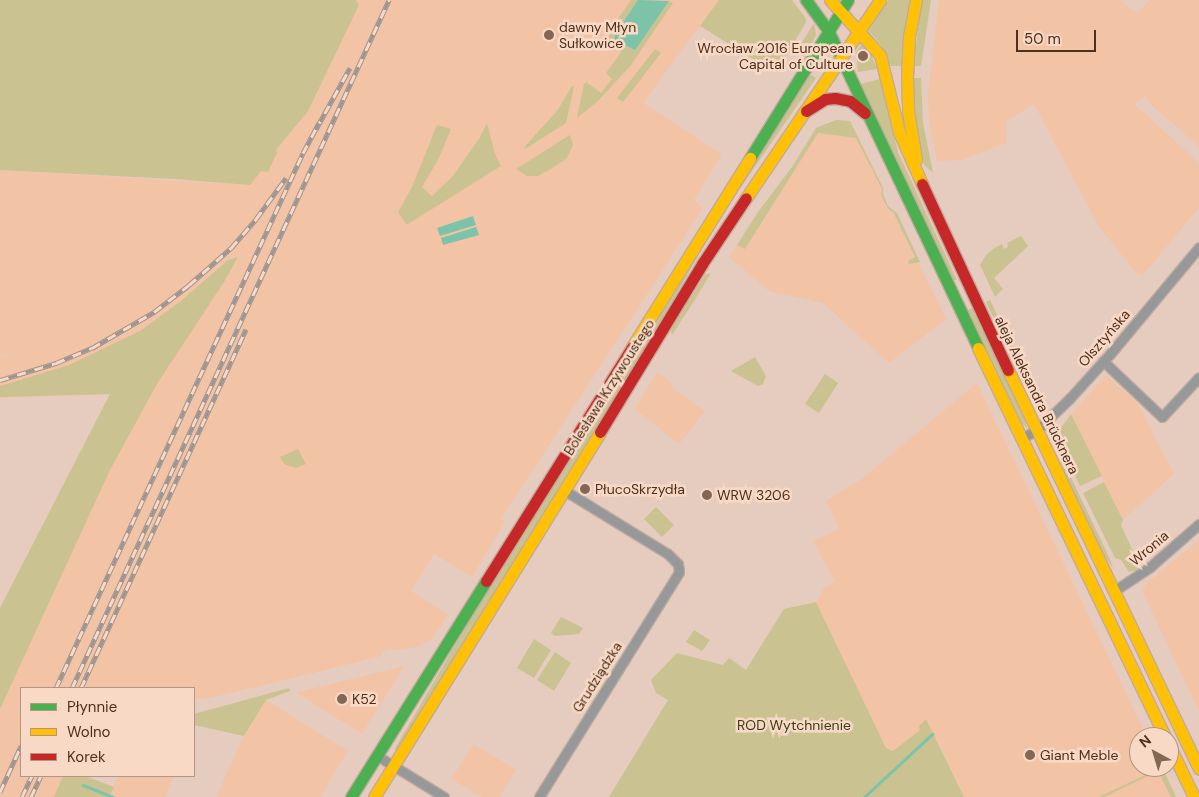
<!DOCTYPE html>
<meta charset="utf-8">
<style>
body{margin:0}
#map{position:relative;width:1199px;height:797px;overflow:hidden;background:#e5ccbe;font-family:"DM Sans",sans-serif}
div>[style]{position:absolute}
.built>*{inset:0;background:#f3c3a6}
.green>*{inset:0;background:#cac291}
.water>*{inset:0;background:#7dc3aa}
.stream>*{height:3px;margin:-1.5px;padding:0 1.5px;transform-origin:1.5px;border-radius:1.5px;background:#7dc3aa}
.roads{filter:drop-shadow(1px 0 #c1aa9e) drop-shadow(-1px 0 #c1aa9e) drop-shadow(0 1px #c1aa9e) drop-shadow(0 -1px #c1aa9e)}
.street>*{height:9px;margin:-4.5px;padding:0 4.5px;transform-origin:4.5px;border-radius:4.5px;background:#969899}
.fast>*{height:11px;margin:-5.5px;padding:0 5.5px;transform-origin:5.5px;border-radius:5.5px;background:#4caf50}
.slow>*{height:11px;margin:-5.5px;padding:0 5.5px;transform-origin:5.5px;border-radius:5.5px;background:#ffc107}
.jam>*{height:11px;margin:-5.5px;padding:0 5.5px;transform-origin:5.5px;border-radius:5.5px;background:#c62828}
.rail>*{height:5px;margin-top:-2.5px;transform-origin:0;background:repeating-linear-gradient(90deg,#f8d9c6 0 9px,#9e9590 0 18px);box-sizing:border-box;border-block:1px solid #9e9590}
.dots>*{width:14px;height:14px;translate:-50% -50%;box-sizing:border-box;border:2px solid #f8d9c6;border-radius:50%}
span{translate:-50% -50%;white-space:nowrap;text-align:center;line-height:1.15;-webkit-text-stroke:5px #f8d9c6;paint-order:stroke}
.poi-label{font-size:14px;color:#4e301d}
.left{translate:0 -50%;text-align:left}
.right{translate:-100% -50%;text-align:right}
.street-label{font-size:14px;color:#4e301d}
.park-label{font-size:14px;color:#3b3d18}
.legend{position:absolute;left:20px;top:687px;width:175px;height:90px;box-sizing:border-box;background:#f8d9c6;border:1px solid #b49582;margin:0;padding:6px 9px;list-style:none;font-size:15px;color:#4e301d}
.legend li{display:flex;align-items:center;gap:10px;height:25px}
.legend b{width:25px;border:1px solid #b49582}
.north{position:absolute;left:1129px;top:727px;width:50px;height:50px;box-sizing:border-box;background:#f8d9c6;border:1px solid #b49582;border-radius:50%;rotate:321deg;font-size:14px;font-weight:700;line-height:20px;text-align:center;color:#4e301d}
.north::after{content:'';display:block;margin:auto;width:18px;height:22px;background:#836755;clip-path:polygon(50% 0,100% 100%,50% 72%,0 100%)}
.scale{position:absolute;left:1016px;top:30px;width:80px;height:22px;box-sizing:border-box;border:2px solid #4e301d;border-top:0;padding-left:6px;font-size:15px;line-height:18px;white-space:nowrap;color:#4e301d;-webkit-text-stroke:4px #f8d9c6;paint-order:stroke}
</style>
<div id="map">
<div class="built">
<div style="clip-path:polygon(356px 0,719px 0,643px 103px,722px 154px,694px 200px,703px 208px,501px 519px,505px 522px,472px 577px,434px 554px,411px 591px,448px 615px,431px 640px,416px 647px,398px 650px,392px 649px,381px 652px,382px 656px,314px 673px,205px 699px,194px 698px,194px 688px,21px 688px,21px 776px,63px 776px,54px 797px,0 797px,0 608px,110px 394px,0 398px,0 357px,19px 352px,0 356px,0 170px,250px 185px,283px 141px,359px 5px)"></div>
<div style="clip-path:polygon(939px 0,1120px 0,1137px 13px,1150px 0,1199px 0,1199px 146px,1150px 104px,1145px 96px,1134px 104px,1199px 163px,1199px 208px,1142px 276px,1136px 273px,1098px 225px,1034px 104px,1005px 122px,1007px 126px,1006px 143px,962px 160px,937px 161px,929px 120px,928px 94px)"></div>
<div style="clip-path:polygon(818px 133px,856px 138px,882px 189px,881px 195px,888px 210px,893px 213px,946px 319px,889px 363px,823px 303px,769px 291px,729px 257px,737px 245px,745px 249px)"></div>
<div style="clip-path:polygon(657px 372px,671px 383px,673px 389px,705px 411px,679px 444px,635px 409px)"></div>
<div style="clip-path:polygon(1106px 375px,1138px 404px,1174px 474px,1123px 520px,1071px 414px)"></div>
<div style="clip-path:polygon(977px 383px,1147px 737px,1139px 737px,1139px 767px,1162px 767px,1176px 797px,964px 797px,926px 719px,920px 730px,893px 751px,886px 748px,816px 602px,824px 588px,835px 582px,813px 541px,839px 529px,826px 501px,863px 478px)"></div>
<div style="clip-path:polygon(1199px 540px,1199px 711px,1142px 591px,1147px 583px)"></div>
<div style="clip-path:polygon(404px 666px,362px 734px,298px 694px,298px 692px)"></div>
<div style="clip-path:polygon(266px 700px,348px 751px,320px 797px,216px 797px,244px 736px)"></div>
<div style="clip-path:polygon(474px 744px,516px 770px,499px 797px,482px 797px,451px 779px)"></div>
<div style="clip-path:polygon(118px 776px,174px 776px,165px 797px,109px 797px)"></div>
</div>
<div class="green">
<div style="clip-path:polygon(0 0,356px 0,359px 5px,308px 111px,276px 150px,277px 153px,268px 172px,261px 171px,250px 185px,174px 179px,0 170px)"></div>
<div style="clip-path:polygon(631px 0,638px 0,615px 34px,634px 49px,669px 1px,673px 3px,631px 65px,598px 101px,577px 118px,584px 84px,586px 82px,601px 93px,612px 79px,606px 73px,621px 52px,609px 43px,609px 32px)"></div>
<div style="clip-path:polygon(719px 0,792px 0,805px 17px,806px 22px,785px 58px,772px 71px,700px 26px)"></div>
<div style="clip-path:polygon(888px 0,910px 0,902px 66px,888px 66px,882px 46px,869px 31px)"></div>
<div style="clip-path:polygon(922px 0,931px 0,921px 66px,913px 66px)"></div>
<div style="clip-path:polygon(814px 23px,816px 35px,804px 57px,802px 55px,799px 47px)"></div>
<div style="clip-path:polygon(861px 45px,870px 52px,877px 69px,858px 72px,856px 52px)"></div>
<div style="clip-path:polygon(655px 49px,661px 53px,623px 102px,617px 98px)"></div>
<div style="clip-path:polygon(808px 73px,816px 78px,741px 187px,739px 185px)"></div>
<div style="clip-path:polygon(913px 78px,921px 78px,923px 123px,933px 173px,924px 165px,920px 153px,915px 117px)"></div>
<div style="clip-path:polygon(880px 79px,898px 152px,957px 280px,953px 280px,863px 89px,861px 84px)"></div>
<div style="clip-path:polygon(572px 86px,574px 87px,566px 123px,525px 149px,526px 145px,557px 111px)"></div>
<div style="clip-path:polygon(836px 120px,850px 121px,883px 188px,883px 194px,888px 206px,897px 213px,920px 262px,909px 264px,908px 261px,915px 257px,893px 212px,889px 210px,884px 201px,881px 195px,882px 189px,856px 138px,818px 133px,745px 249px,737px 245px,758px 212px,792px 167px,816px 128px)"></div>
<div style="clip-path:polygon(487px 123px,495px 154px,501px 166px,408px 224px,406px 224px,398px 212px,412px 187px,437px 125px,451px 129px,438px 160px,422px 187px,432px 196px,453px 176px,480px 137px)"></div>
<div style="clip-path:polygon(570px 135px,573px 145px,567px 158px,551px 169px,538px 176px,527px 176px,516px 169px)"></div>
<div style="clip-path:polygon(719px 219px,661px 322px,397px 749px,394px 750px,471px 618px)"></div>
<div style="clip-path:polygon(1021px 236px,1028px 246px,994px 278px,1003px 289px,995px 297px,980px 265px,986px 255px,993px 249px,1002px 244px,1004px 249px,1008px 247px,1007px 243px)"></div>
<div style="clip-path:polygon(238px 257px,224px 282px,157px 384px,110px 470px,0 709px,0 608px,110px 394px,0 397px,0 386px,69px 365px,140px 331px,181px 301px,228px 260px)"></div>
<div style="clip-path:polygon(711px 273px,694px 301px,672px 335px,671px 330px,677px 320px,705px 275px)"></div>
<div style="clip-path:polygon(990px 300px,1026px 375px,1040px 405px,1033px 399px,986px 302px)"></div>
<div style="clip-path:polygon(972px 308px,1023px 415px,1027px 428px,1022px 424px,968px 310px)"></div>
<div style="clip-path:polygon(755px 357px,766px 376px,763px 384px,758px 386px,731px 371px)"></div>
<div style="clip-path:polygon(825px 374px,838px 383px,819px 413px,805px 404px)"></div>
<div style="clip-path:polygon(1071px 414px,1102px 476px,1080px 486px,1056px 435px)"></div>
<div style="clip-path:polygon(298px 449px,306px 464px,296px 468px,284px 464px,280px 457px)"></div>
<div style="clip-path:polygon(1063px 461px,1109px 557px,1113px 568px,1103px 554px,1059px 462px)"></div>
<div style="clip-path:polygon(1104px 482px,1123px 520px,1121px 525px,1140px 567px,1137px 570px,1129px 572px,1121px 560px,1115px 558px,1083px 493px)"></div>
<div style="clip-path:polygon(656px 507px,674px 525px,662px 537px,644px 519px)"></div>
<div style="clip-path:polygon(816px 602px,886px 748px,893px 751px,920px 730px,919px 726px,926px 719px,964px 797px,609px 797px,668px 700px,656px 693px,651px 680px,677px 653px,723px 665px,729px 658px,746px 670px,784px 609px)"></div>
<div style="clip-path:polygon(561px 617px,583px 628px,579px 634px,555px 636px,551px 633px)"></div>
<div style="clip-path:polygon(694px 630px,710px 640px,702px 651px,686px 642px)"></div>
<div style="clip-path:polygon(534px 639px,551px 650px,534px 678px,517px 668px)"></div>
<div style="clip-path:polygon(555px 652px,571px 663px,554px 691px,537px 680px)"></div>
<div style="clip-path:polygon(289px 688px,290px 691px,266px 700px,244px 736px,194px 725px,194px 714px)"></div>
<div style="clip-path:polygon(1162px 767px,1176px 797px,1171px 797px,1158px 771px,1104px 797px,1099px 797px)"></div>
<div style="clip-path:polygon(63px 776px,85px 776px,114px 787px,109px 797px,54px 797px)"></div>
</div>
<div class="water">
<div style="clip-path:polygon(638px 0,669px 1px,635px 50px,615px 40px,615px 34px)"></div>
<div style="clip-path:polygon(473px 216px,476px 225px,440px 236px,437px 228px)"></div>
<div style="clip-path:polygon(476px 227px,479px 235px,443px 245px,441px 238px)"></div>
</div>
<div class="stream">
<div style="left:83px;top:785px;width:32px;rotate:22deg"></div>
<div style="left:864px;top:797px;width:93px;rotate:-42.8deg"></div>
</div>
<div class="roads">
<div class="street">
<div style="left:1103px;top:361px;width:81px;rotate:43.5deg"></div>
<div style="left:1162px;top:417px;width:54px;rotate:-47.2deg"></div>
<div style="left:1022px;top:438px;width:17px;rotate:-28deg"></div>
<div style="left:1037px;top:430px;width:46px;rotate:-44.1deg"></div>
<div style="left:1070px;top:398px;width:59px;rotate:-47.7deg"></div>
<div style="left:1110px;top:354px;width:139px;rotate:-50.2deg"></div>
<div style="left:1114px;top:591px;width:43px;rotate:-33.7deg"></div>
<div style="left:1150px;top:567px;width:65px;rotate:-41.3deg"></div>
<div style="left:376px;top:755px;width:80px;rotate:31.7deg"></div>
<div style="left:539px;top:797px;width:265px;rotate:-58.1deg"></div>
<div style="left:679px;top:572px;width:8px;rotate:-97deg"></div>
<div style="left:678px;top:564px;width:14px;rotate:-135deg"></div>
<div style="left:668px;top:554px;width:122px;rotate:-148.4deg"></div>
</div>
<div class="fast">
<div style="left:806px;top:0;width:37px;rotate:54deg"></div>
<div style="left:828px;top:30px;width:352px;rotate:64.7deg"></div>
<div style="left:750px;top:158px;width:186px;rotate:-58.2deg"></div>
<div style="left:351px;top:797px;width:255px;rotate:-58deg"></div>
</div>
<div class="slow">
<div style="left:830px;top:0;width:74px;rotate:47.7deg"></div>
<div style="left:880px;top:55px;width:79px;rotate:76.1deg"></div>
<div style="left:899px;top:132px;width:57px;rotate:66.1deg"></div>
<div style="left:916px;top:0;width:37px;rotate:101deg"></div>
<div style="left:909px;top:36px;width:41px;rotate:92.8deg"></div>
<div style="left:907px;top:77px;width:34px;rotate:88deg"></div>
<div style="left:908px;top:111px;width:49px;rotate:80.5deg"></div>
<div style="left:746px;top:198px;width:239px;rotate:-55.9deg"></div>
<div style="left:632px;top:347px;width:223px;rotate:-58deg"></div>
<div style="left:978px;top:348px;width:432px;rotate:64.3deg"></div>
<div style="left:1008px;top:370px;width:442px;rotate:64.4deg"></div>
<div style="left:1169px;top:745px;width:58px;rotate:64.3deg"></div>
<div style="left:374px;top:797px;width:429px;rotate:-58.2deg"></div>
</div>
<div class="jam">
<div style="left:806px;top:111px;width:22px;rotate:-32deg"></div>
<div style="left:825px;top:99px;width:10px;rotate:-6deg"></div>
<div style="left:835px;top:98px;width:15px;rotate:11deg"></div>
<div style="left:850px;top:101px;width:19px;rotate:39deg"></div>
<div style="left:922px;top:184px;width:205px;rotate:65.2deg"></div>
<div style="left:600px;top:432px;width:197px;rotate:-58.7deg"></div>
<div style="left:702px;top:264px;width:79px;rotate:-56.3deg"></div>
<div style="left:486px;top:581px;width:276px;rotate:-58deg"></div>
</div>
</div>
<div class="rail">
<div style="left:316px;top:129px;width:70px;rotate:-60.9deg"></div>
<div style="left:0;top:380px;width:59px;rotate:-16.9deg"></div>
<div style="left:56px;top:363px;width:39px;rotate:-23deg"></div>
<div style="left:92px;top:348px;width:72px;rotate:-30.1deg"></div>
<div style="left:154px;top:312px;width:44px;rotate:-37.6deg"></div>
<div style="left:189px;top:285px;width:56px;rotate:-41.4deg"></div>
<div style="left:231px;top:248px;width:38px;rotate:-49deg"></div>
<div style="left:256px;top:219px;width:51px;rotate:-53.8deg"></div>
<div style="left:56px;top:688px;width:589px;rotate:-65.22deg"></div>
<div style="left:303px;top:153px;width:34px;rotate:-62deg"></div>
<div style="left:72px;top:688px;width:758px;rotate:-65.26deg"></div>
<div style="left:81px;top:688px;width:395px;rotate:-65.3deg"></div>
<div style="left:0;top:792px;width:51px;rotate:-65.5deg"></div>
<div style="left:22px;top:797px;width:23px;rotate:-65deg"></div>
<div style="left:31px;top:797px;width:23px;rotate:-65deg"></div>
</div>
<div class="dots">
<div style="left:549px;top:35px;background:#836755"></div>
<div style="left:863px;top:56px;background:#836755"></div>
<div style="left:585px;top:489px;background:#836755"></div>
<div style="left:707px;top:495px;background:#836755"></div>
<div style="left:342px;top:699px;background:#836755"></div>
<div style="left:1030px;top:755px;background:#836755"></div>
</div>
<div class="poi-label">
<span class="left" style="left:559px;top:35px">dawny Młyn<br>Sułkowice</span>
<span class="right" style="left:853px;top:56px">Wrocław 2016 European<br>Capital of Culture</span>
<span class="left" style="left:595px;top:489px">PłucoSkrzydła</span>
<span class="left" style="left:717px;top:495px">WRW 3206</span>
<span class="left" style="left:352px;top:699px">K52</span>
<span class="left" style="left:1040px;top:755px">Giant Meble</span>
</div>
<div class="street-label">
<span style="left:1104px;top:338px;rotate:-49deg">Olsztyńska</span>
<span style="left:609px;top:387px;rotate:-58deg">Bolesława Krzywoustego</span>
<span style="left:1037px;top:395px;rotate:64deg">aleja Aleksandra Brücknera</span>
<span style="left:1149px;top:548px;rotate:-40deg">Wronia</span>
<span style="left:597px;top:677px;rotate:-58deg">Grudziądzka</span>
</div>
<div class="park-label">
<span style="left:794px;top:725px">ROD Wytchnienie</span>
</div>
<ul class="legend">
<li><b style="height:6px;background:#4caf50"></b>Płynnie</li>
<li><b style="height:6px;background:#ffc107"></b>Wolno</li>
<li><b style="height:6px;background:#c62828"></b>Korek</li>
</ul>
<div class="north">N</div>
<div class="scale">50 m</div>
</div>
